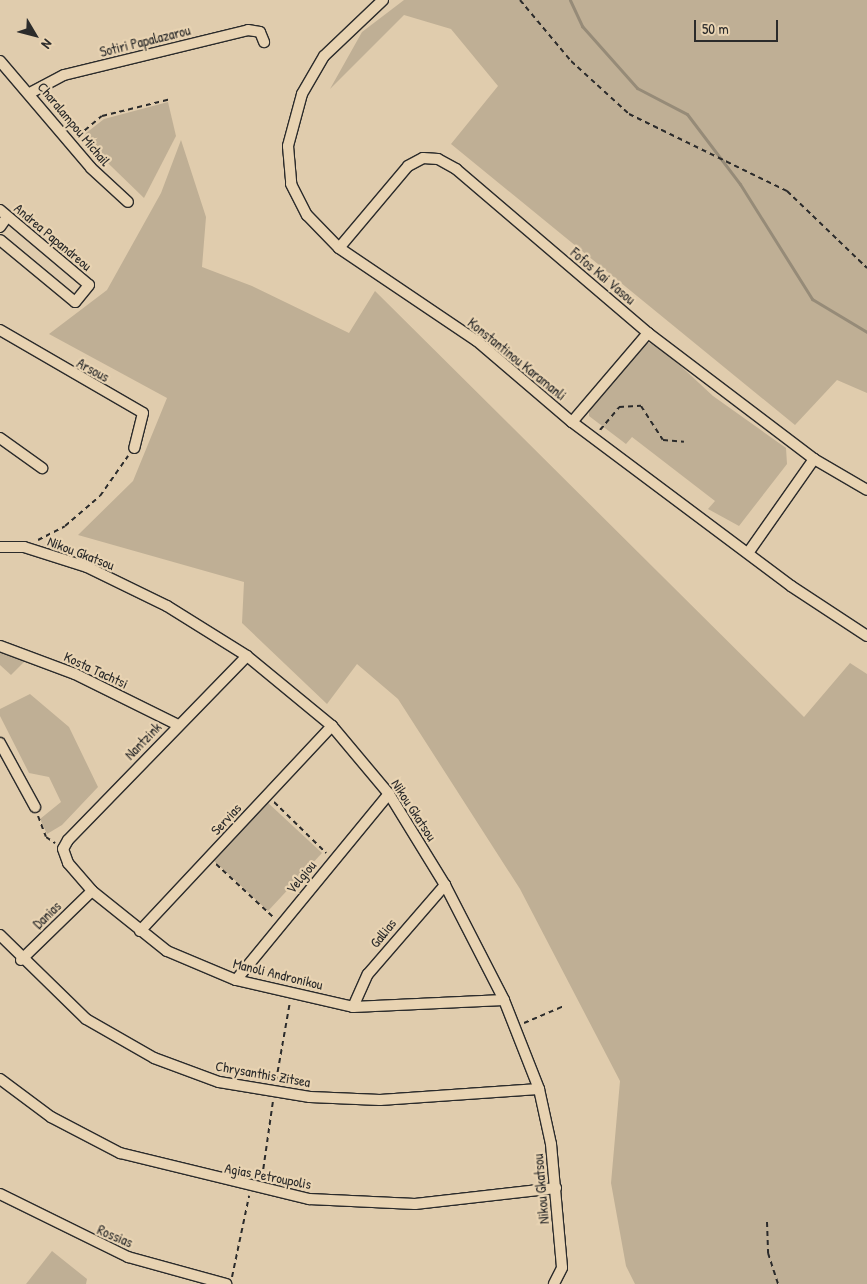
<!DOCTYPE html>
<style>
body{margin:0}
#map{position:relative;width:867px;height:1284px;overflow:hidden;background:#e0ccad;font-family:"Patrick Hand",sans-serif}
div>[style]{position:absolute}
.green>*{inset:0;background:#bfaf95}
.stream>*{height:3px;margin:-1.5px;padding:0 1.5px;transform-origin:1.5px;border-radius:1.5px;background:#968b78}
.path>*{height:2px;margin-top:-1px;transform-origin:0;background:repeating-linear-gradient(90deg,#2b2b2b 0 5px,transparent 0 9px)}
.roads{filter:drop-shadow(1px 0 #2b2b2b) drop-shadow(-1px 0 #2b2b2b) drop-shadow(0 1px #2b2b2b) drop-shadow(0 -1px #2b2b2b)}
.minor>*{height:10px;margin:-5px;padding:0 5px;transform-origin:5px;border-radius:5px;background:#e8d3b2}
span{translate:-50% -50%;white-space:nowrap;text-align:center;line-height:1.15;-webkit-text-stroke:4.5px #e8d3b2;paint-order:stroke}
.street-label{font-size:14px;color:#2b2b2b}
.north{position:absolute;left:10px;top:10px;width:50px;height:50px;-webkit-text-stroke:4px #e8d3b2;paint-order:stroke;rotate:127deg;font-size:14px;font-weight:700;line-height:20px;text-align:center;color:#2b2b2b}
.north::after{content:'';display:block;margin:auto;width:18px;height:22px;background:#2b2b2b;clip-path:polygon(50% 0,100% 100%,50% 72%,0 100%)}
.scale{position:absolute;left:694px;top:20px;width:84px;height:22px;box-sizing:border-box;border:2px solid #2b2b2b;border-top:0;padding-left:6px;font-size:15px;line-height:18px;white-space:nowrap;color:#2b2b2b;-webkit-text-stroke:4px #e8d3b2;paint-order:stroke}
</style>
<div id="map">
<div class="green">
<div style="clip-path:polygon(404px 0,867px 0,867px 393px,837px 380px,795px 425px,451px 144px,498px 86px,451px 29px,404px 15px,330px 89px,362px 32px)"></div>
<div style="clip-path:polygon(168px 102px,176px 136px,144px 198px,81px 137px,104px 119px)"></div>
<div style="clip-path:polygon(181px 140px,206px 217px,202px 267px,252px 286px,349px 333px,375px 291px,804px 717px,850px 663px,867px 674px,867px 1284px,635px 1284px,626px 1266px,611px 1183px,620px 1081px,520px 889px,398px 699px,357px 664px,327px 704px,242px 623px,244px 582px,78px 535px,133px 481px,167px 398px,49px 334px,107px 290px,161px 193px)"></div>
<div style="clip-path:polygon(644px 342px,658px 345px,713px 396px,786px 448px,787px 464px,739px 526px,708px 509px,715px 501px,632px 437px,626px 444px,589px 416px,589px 406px)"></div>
<div style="clip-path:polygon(0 651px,25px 661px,11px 675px,0 665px)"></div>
<div style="clip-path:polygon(30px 694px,69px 727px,98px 787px,62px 825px,47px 834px,40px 819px,61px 802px,49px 777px,29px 773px,0 716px,0 709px)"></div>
<div style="clip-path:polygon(266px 801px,322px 853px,268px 911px,211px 858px)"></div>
<div style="clip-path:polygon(52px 1251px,87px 1279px,86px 1284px,26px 1284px)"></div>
</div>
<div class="stream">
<div style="left:570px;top:0;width:29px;rotate:65deg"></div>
<div style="left:582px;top:26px;width:83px;rotate:48.4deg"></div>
<div style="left:637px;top:88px;width:56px;rotate:27.5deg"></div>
<div style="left:687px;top:114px;width:88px;rotate:52.9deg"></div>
<div style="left:740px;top:184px;width:136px;rotate:57.9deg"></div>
<div style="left:812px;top:299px;width:64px;rotate:31deg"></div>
</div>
<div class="path">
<div style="left:520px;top:0;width:80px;rotate:50.1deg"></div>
<div style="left:571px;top:61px;width:79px;rotate:42.4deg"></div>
<div style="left:629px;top:114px;width:176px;rotate:26deg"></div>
<div style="left:787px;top:191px;width:111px;rotate:43.9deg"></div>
<div style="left:78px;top:136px;width:31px;rotate:-40deg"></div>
<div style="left:102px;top:116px;width:71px;rotate:-13.8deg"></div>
<div style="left:600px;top:430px;width:30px;rotate:-50deg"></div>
<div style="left:619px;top:407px;width:22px;rotate:-3deg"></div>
<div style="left:641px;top:406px;width:40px;rotate:57.1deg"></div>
<div style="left:663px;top:440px;width:21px;rotate:5deg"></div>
<div style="left:38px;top:540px;width:30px;rotate:-27deg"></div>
<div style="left:65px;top:526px;width:46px;rotate:-40.6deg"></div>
<div style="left:100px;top:496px;width:49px;rotate:-55deg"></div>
<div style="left:274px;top:802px;width:73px;rotate:44.4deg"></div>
<div style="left:38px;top:816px;width:22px;rotate:69deg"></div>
<div style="left:46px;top:837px;width:11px;rotate:34deg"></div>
<div style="left:216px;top:864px;width:78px;rotate:42.9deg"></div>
<div style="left:524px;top:1023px;width:43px;rotate:-23deg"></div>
<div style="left:276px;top:1081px;width:80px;rotate:-80deg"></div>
<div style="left:262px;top:1178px;width:78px;rotate:-81.9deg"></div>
<div style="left:767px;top:1222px;width:31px;rotate:88deg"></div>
<div style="left:768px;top:1253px;width:33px;rotate:72deg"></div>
<div style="left:232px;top:1277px;width:83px;rotate:-78.1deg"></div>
</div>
<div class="roads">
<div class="minor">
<div style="left:383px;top:0;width:81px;rotate:136.5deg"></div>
<div style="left:324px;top:56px;width:44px;rotate:120.1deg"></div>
<div style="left:302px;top:94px;width:54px;rotate:105.1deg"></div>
<div style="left:288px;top:146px;width:38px;rotate:85deg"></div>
<div style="left:291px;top:184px;width:35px;rotate:63deg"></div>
<div style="left:307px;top:215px;width:46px;rotate:45.9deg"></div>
<div style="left:339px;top:248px;width:166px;rotate:34deg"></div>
<div style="left:477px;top:341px;width:125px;rotate:40.5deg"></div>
<div style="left:572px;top:422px;width:274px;rotate:36.8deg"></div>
<div style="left:791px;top:586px;width:91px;rotate:33.3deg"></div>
<div style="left:0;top:61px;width:140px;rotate:49.6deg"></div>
<div style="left:91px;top:168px;width:50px;rotate:42.6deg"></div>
<div style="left:30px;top:93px;width:38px;rotate:-28deg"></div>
<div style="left:64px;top:75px;width:189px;rotate:-13.7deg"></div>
<div style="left:248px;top:30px;width:12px;rotate:9deg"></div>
<div style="left:260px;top:32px;width:11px;rotate:68deg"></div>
<div style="left:0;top:210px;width:116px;rotate:40.1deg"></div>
<div style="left:89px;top:285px;width:22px;rotate:129deg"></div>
<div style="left:75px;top:302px;width:97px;rotate:-140.4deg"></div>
<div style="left:0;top:227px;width:12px;rotate:-55deg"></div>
<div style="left:339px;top:248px;width:107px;rotate:-49.9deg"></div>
<div style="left:408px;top:166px;width:17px;rotate:-28deg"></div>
<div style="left:423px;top:158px;width:15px;rotate:4deg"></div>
<div style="left:438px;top:159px;width:21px;rotate:29deg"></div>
<div style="left:456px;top:169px;width:253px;rotate:40.5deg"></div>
<div style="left:648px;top:333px;width:208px;rotate:37.2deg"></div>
<div style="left:814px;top:459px;width:61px;rotate:30.3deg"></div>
<div style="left:0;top:330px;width:165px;rotate:30.1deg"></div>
<div style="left:143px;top:413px;width:36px;rotate:104deg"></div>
<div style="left:572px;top:422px;width:117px;rotate:-49.5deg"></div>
<div style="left:0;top:438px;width:52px;rotate:35.5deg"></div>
<div style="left:0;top:547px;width:24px"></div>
<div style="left:24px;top:547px;width:66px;rotate:17.6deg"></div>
<div style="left:87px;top:567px;width:89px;rotate:26deg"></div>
<div style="left:167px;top:606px;width:94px;rotate:32deg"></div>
<div style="left:247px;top:656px;width:110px;rotate:39.5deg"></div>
<div style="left:332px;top:726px;width:89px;rotate:50deg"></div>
<div style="left:389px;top:794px;width:107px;rotate:58.4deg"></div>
<div style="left:445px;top:885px;width:129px;rotate:62.8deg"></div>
<div style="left:504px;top:1000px;width:96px;rotate:68.5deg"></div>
<div style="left:539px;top:1089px;width:56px;rotate:77.7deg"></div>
<div style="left:551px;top:1144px;width:124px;rotate:84.9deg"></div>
<div style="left:562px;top:1268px;width:18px;rotate:117deg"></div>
<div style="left:748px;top:553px;width:115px;rotate:-54.9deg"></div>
<div style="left:0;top:646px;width:80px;rotate:20.5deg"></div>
<div style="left:75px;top:674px;width:115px;rotate:26.3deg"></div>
<div style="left:247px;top:656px;width:257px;rotate:134.2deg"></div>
<div style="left:68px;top:840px;width:10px;rotate:119deg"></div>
<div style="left:63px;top:849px;width:15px;rotate:70deg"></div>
<div style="left:68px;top:863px;width:37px;rotate:49deg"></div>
<div style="left:92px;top:891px;width:96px;rotate:38.7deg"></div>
<div style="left:167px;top:951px;width:75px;rotate:22.8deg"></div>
<div style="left:236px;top:980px;width:120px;rotate:13deg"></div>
<div style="left:353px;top:1007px;width:151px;rotate:-2.7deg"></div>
<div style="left:0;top:743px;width:73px;rotate:61.3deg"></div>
<div style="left:140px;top:931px;width:281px;rotate:-46.9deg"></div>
<div style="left:0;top:935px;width:120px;rotate:44.3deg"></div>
<div style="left:86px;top:1019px;width:78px;rotate:29.8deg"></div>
<div style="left:154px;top:1058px;width:69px;rotate:20.3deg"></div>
<div style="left:219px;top:1082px;width:92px;rotate:9.4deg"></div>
<div style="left:310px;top:1097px;width:70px;rotate:2.5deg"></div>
<div style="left:380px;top:1100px;width:159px;rotate:-4deg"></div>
<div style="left:21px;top:960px;width:99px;rotate:-44.2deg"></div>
<div style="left:236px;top:980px;width:241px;rotate:-50.6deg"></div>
<div style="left:353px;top:1007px;width:36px;rotate:-66deg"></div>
<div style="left:368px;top:974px;width:118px;rotate:-49.1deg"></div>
<div style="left:0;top:1079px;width:64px;rotate:36.7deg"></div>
<div style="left:51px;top:1117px;width:78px;rotate:27.6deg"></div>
<div style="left:120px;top:1153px;width:195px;rotate:13.7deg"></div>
<div style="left:309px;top:1199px;width:106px;rotate:2.7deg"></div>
<div style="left:415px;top:1204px;width:142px;rotate:-6.5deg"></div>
<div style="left:0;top:1194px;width:143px;rotate:26.2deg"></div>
<div style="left:128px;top:1257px;width:102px;rotate:15.4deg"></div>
</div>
</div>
<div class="street-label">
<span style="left:145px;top:41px;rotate:-14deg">Sotiri Papalazarou</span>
<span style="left:74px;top:124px;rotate:50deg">Charalampou Michail</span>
<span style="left:53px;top:237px;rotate:40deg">Andrea Papandreou</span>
<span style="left:603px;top:276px;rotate:40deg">Fofos Kai Vasou</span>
<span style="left:517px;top:359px;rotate:39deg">Konstantinou Karamanli</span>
<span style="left:93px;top:370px;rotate:28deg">Arsous</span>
<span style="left:81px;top:553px;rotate:21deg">Nikou Gkatsou</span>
<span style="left:96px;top:670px;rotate:25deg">Kosta Tachtsi</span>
<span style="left:143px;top:741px;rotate:-46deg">Nantzink</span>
<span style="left:414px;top:810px;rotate:57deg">Nikou Gkatsou</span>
<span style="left:226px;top:819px;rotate:-47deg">Servias</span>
<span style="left:301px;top:877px;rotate:-50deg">Velgiou</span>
<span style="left:47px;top:915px;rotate:-44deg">Danias</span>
<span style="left:383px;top:933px;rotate:-51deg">Gallias</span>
<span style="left:278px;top:974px;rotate:14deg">Manoli Andronikou</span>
<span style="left:263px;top:1074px;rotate:10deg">Chrysanthis Zitsea</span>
<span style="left:268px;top:1176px;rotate:11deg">Agias Petroupolis</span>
<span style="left:541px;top:1189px;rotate:-95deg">Nikou Gkatsou</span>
<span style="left:115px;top:1236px;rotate:23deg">Rossias</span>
</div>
<div class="north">N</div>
<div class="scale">50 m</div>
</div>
